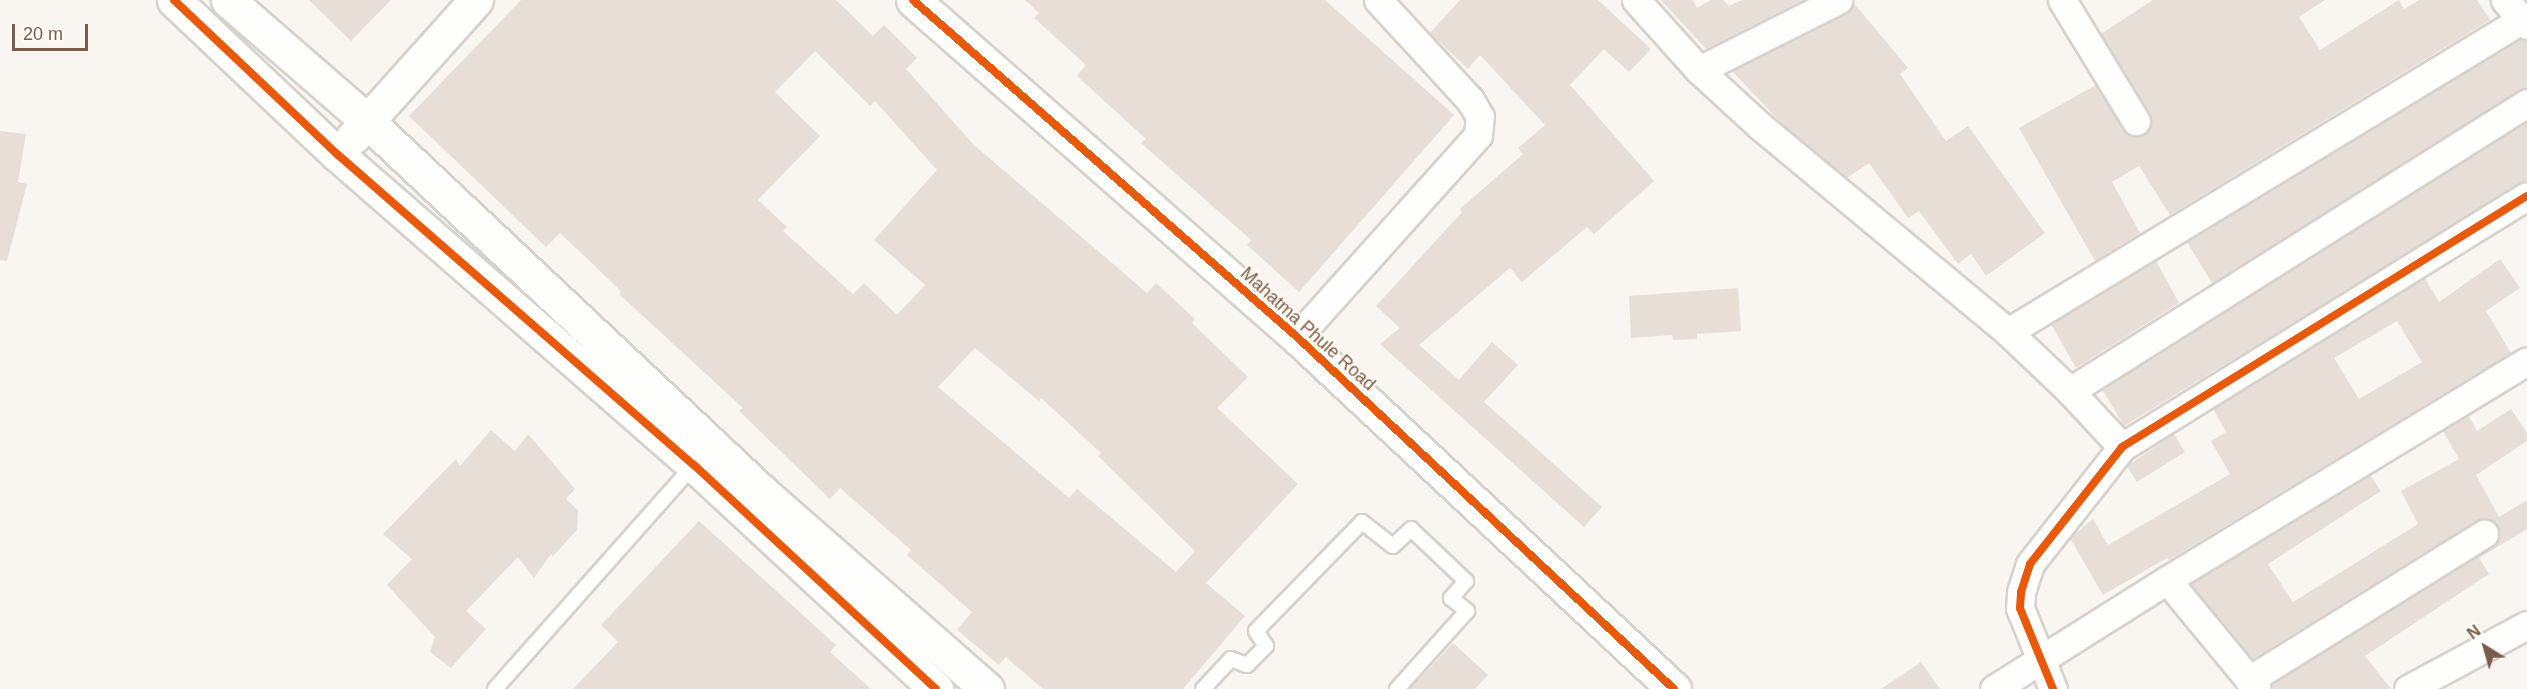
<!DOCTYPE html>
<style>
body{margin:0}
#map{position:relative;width:2527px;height:689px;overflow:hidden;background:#f9f5f0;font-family:Arial,sans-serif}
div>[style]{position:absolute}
.building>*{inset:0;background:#e6ded7}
.roads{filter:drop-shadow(2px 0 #d7d1cb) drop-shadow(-2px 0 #d7d1cb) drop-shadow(0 2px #d7d1cb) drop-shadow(0 -2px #d7d1cb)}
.lane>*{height:14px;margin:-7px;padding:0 7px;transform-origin:7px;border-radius:7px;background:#fefefd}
.street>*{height:27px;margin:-13.5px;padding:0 13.5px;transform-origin:13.5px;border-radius:13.5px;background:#fefefd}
.secondary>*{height:33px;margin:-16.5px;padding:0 16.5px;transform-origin:16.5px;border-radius:16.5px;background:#fefefd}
.cycleway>*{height:8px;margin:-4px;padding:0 4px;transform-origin:4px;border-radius:4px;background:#e8590c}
span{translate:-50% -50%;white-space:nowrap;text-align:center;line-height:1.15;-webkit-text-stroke:4.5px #fffaf3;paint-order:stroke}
.street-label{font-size:18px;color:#7a5c4d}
.north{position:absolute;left:2455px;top:617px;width:60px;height:60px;-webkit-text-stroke:4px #fffaf3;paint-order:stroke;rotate:323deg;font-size:16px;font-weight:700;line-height:24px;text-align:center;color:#7a5c4d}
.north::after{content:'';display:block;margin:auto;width:21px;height:27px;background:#7a5c4d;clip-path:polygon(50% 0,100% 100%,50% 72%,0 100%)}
.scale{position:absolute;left:12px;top:24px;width:76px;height:27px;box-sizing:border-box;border:3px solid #7a5c4d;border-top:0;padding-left:8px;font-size:18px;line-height:21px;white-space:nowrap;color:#7a5c4d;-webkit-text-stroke:4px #fffaf3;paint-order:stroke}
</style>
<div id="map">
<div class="building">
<div style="clip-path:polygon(309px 0,391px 0,351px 41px)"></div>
<div style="clip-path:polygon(evenodd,521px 0,836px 0,873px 36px,884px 25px,917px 58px,906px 69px,974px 145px,1147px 293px,1156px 283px,1195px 319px,1192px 323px,1248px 377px,1217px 408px,1298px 484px,1206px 583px,1245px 616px,1183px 689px,1043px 689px,1006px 657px,999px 665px,957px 630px,972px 612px,907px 555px,911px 550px,840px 488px,830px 499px,739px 411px,743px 408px,619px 294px,621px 291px,560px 233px,546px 247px,409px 116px,521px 0,815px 51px,870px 106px,875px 101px,937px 170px,874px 240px,925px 285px,897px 315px,864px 283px,853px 294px,783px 231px,787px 227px,758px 200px,820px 136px,775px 92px,815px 51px,521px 0,975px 348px,1039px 401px,1041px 398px,1101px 453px,1098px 456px,1195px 551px,1176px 572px,1077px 489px,1069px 498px,938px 387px,975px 348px)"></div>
<div style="clip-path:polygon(1025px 0,1325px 0,1454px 115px,1299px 292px,1247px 245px,1251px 240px,1141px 143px,1146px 139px,1077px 76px,1086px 65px,1034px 18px,1039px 13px)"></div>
<div style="clip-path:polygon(1460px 0,1598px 0,1651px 49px,1629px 72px,1604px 49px,1570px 85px,1654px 181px,1594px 234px,1587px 227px,1522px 282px,1510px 268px,1419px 345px,1459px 380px,1492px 342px,1518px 365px,1484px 402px,1602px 507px,1584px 527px,1380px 344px,1400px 328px,1376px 306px,1462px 212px,1460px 209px,1523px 154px,1518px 148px,1545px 125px,1480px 55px,1468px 69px,1430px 33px)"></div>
<div style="clip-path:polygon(1661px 0,1693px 0,1697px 8px,1711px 0,1723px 0,1729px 6px,1742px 0,1803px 0,1706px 49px)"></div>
<div style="clip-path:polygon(2153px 0,2325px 0,2299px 17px,2320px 50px,2399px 0,2404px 9px,2419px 0,2477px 0,2490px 20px,2170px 215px,2139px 166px,2112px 182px,2140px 233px,2095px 261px,2019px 128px,2096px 85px,2123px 130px,2136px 137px,2145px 134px,2152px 121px,2150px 113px,2101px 34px)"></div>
<div style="clip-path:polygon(1853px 2px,1908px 68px,1900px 74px,1946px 141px,1968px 126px,2045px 233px,1986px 276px,1971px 254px,1958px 264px,1919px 211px,1908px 218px,1869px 163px,1847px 178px,1783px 125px,1732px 71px,1845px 14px)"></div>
<div style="clip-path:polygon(2520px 39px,2527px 40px,2527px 87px,2212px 283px,2187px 242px)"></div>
<div style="clip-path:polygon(2527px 122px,2527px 180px,2124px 426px,2102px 389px)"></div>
<div style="clip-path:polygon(0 131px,26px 134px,18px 182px,27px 184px,7px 261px,0 260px)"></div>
<div style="clip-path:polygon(evenodd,2500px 259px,2520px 288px,2486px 311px,2511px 353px,2169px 560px,2167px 558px,2103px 595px,2070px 538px,2093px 519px,2108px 545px,2230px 474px,2211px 441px,2226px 432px,2213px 409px,2425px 278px,2439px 302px,2500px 259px,2397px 321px,2422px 362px,2359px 399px,2334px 358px,2397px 321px)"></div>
<div style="clip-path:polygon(2156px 261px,2179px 303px,2076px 368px,2051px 324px)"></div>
<div style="clip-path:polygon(1738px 288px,1741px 331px,1697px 334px,1697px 339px,1673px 340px,1672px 335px,1631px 338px,1629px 296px)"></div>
<div style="clip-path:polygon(2511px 409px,2527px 433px,2527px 441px,2476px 475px,2499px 517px,2527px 500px,2527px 529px,2479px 558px,2489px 574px,2365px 656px,2391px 689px,2272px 689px,2272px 684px,2492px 547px,2500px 534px,2497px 525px,2484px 518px,2476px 521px,2253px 659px,2191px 584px,2370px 475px,2381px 491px,2268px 564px,2293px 602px,2418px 524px,2401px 491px,2459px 459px,2443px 431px,2468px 415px,2477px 431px)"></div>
<div style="clip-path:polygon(491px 430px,515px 451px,528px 434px,575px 489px,566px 499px,578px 510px,577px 530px,553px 556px,551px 554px,534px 578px,518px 557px,466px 611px,486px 629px,451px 668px,430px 652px,435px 637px,387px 585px,412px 559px,383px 534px,456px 459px,460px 466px)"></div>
<div style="clip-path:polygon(2174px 434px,2185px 452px,2137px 482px,2127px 466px)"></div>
<div style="clip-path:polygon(699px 521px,836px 645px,830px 652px,871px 689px,573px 689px,618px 642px,601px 625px)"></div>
<div style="clip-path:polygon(1453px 643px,1488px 675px,1475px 689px,1410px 689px)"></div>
<div style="clip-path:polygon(1921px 662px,1940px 689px,1881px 689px)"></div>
</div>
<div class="roads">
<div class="lane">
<div style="left:495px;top:689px;width:300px;rotate:-48.4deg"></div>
<div style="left:1203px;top:689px;width:41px;rotate:-47deg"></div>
<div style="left:1231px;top:659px;width:17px;rotate:21deg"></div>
<div style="left:1247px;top:665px;width:27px;rotate:-45deg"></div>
<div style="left:1266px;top:646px;width:18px;rotate:-124deg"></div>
<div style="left:1256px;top:631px;width:152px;rotate:-45.8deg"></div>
<div style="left:1362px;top:522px;width:39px;rotate:38deg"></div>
<div style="left:1393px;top:546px;width:25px;rotate:-43deg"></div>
<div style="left:1411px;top:529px;width:76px;rotate:43.4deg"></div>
<div style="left:1466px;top:581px;width:23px;rotate:131deg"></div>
<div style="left:1451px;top:598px;width:21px;rotate:39deg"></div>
<div style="left:1467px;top:611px;width:105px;rotate:131.9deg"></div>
</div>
<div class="street">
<div style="left:1636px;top:0;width:94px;rotate:48deg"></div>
<div style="left:1699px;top:70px;width:83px;rotate:42.6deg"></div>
<div style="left:1760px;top:126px;width:322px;rotate:39.7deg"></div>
<div style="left:2062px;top:0;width:142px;rotate:58.6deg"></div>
<div style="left:2505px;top:0;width:33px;rotate:49deg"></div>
<div style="left:1699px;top:70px;width:156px;rotate:-26.7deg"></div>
<div style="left:1297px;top:337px;width:271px;rotate:-48.1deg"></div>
<div style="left:1478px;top:135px;width:18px;rotate:-84deg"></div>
<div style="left:1480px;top:117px;width:20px;rotate:-120deg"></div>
<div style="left:1470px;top:100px;width:136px;rotate:-132.6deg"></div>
<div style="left:2070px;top:391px;width:86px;rotate:-136.4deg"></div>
<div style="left:2008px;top:332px;width:603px;rotate:-31.29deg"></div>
<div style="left:2122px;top:447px;width:76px;rotate:-132.9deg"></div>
<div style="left:2070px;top:391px;width:540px;rotate:-32.22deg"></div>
<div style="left:2167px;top:580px;width:421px;rotate:-31.3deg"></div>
<div style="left:2249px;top:680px;width:277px;rotate:-31.9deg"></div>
<div style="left:1994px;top:689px;width:204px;rotate:-32.2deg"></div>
<div style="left:2167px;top:580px;width:141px;rotate:50.5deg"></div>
<div style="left:2053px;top:689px;width:87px;rotate:-112.2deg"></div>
<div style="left:2020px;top:608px;width:16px;rotate:-86deg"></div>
<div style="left:2021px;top:592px;width:29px;rotate:-72deg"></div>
<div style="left:2030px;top:564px;width:149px;rotate:-51.8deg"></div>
<div style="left:2122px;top:447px;width:476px;rotate:-31.8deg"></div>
<div style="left:2408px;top:689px;width:135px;rotate:-28.3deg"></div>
</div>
<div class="secondary">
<div style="left:174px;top:0;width:224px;rotate:43.4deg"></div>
<div style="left:337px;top:154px;width:473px;rotate:41.1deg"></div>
<div style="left:694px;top:465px;width:330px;rotate:42.8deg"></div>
<div style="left:228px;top:0;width:184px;rotate:41deg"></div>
<div style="left:367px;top:121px;width:542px;rotate:43.21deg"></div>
<div style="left:762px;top:492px;width:299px;rotate:41.2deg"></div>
<div style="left:913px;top:0;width:511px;rotate:41.27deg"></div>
<div style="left:1297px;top:337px;width:516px;rotate:43.04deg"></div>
<div style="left:353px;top:137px;width:184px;rotate:-48.1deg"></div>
</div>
</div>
<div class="cycleway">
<div style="left:174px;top:0;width:224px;rotate:43.4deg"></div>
<div style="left:337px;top:154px;width:473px;rotate:41.1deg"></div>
<div style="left:694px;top:465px;width:330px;rotate:42.8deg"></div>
<div style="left:913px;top:0;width:511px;rotate:41.27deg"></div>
<div style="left:1297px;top:337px;width:516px;rotate:43.04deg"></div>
<div style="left:2053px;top:689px;width:87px;rotate:-112.2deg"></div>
<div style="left:2020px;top:608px;width:16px;rotate:-86deg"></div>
<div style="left:2021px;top:592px;width:29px;rotate:-72deg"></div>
<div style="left:2030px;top:564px;width:149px;rotate:-51.8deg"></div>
<div style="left:2122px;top:447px;width:476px;rotate:-31.8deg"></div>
</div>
<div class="street-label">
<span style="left:1308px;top:329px;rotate:42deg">Mahatma Phule Road</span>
</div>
<div class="north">N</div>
<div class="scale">20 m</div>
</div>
